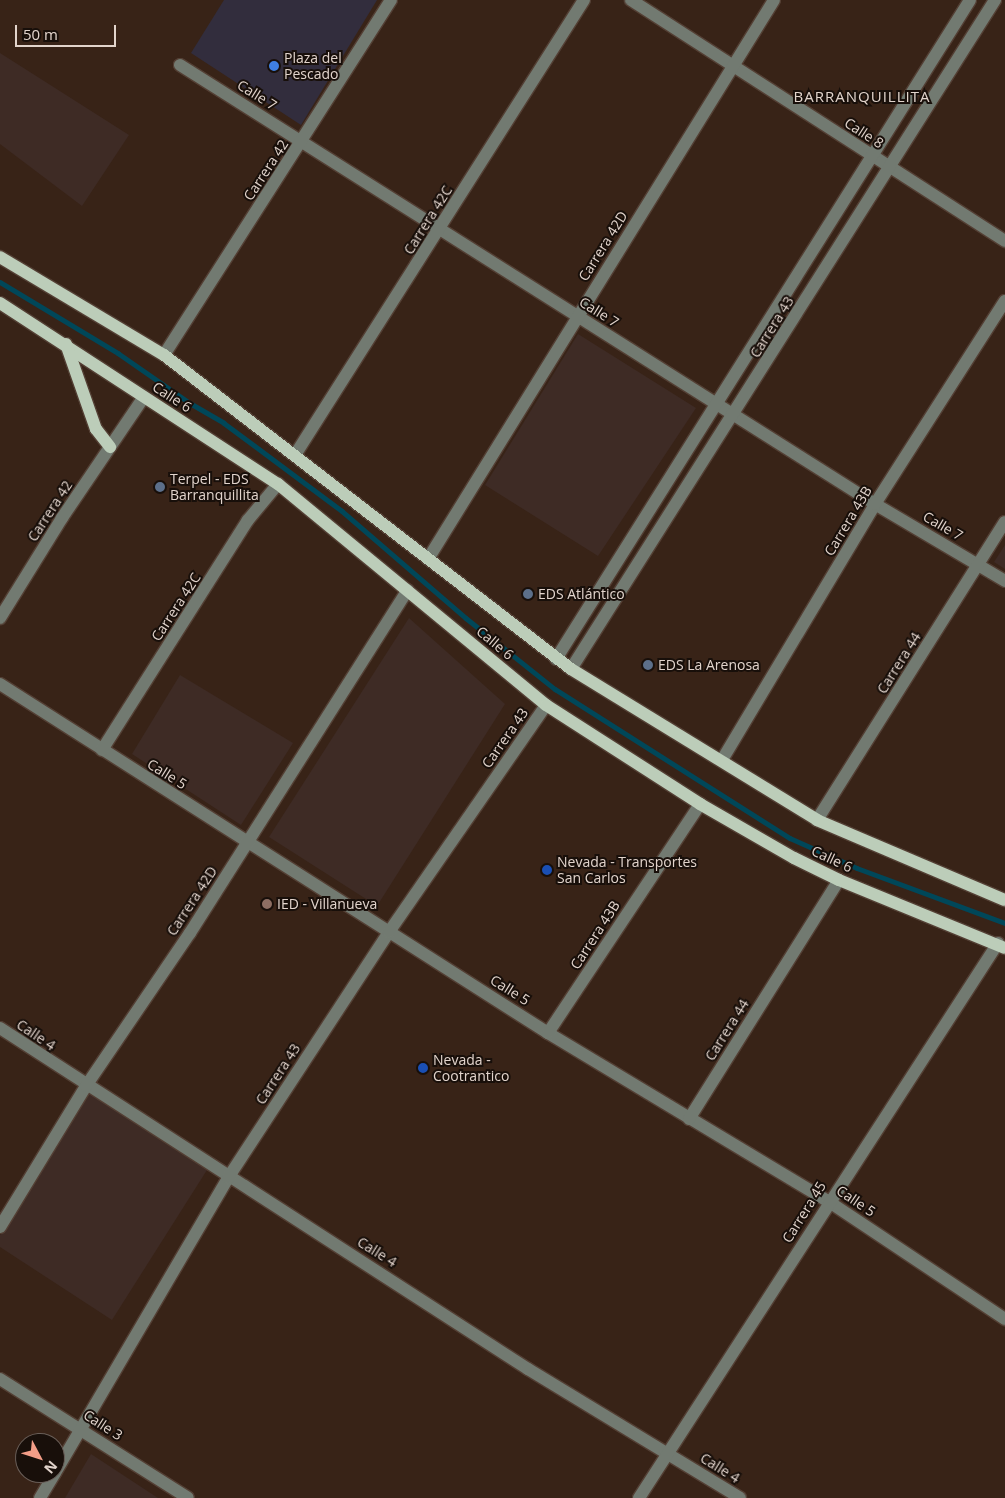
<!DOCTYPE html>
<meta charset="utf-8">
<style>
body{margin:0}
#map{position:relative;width:1005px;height:1498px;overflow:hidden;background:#382317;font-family:"Open Sans",sans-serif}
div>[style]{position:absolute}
.commercial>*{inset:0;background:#322d3d}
.industrial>*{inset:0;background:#3e2b25}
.stream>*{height:4.5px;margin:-2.25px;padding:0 2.25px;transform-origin:2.25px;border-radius:2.25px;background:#004759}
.roads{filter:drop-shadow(1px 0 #533f34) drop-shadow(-1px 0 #533f34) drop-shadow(0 1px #533f34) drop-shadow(0 -1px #533f34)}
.minor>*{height:12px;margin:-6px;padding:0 6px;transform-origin:6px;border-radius:6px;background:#727a71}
.major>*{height:12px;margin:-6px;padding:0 6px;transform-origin:6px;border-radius:6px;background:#bccdb9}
.dots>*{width:14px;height:14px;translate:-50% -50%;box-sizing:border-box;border:2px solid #180f0a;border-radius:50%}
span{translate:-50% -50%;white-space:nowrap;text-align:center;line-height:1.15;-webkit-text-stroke:4px #180f0a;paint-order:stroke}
.poi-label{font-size:14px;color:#e2d4cc}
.left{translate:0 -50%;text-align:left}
.street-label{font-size:14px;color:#e2d4cc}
.neighbourhood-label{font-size:15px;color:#e2d4cc;letter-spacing:1px}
.north{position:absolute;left:15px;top:1433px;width:50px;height:50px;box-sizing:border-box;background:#180f0a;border:1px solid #695e58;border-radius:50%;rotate:130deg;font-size:14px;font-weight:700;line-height:20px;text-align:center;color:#e2d4cc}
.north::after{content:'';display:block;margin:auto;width:18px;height:22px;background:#f49e88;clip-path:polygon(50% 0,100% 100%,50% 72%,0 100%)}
.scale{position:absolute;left:15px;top:25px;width:101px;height:22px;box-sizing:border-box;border:2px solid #e2d4cc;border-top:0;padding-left:6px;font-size:15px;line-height:18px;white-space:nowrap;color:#e2d4cc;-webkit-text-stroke:4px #180f0a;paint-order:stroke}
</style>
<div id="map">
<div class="commercial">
<div style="clip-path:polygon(224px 0,377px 0,301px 125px,191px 53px)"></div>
</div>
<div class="industrial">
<div style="clip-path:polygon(0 53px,129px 135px,82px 206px,0 144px)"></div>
<div style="clip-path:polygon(578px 334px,696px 408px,598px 556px,485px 485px)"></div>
<div style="clip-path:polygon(1005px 545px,1005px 569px,994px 562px)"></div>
<div style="clip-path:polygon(409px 618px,505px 704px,377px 906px,269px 837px)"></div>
<div style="clip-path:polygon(180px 675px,293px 743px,241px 825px,132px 754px)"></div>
<div style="clip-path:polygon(87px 1092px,207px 1170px,112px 1320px,0 1247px,0 1235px)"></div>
<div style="clip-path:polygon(91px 1454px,158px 1498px,65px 1498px)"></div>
</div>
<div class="stream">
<div style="left:0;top:282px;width:138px;rotate:31deg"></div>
<div style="left:118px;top:353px;width:88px;rotate:34.8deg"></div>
<div style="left:190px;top:403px;width:39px;rotate:30deg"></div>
<div style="left:224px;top:423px;width:147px;rotate:36.7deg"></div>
<div style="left:342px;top:511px;width:164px;rotate:40.8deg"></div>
<div style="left:466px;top:618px;width:114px;rotate:38.6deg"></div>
<div style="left:555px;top:689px;width:278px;rotate:32.4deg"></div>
<div style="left:790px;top:838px;width:73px;rotate:24.1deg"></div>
<div style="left:857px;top:868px;width:158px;rotate:20.4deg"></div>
</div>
<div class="roads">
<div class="minor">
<div style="left:631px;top:0;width:445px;rotate:32.8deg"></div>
<div style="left:180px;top:65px;width:822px;rotate:32.28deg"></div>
<div style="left:875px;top:504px;width:151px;rotate:30.6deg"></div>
<div style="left:164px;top:355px;width:421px;rotate:-57.4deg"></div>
<div style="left:295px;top:455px;width:539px;rotate:-57.58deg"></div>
<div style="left:428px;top:559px;width:657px;rotate:-58.24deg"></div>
<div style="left:0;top:618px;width:118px;rotate:-58.2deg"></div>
<div style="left:62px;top:518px;width:146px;rotate:-55.9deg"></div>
<div style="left:556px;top:659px;width:778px;rotate:-57.86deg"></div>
<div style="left:571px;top:669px;width:792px;rotate:-57.63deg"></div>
<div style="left:0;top:684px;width:650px;rotate:32.49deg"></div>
<div style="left:548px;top:1033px;width:327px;rotate:31deg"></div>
<div style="left:828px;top:1201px;width:213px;rotate:33.7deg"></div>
<div style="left:102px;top:750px;width:272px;rotate:-57.6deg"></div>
<div style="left:248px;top:520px;width:47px;rotate:-50.2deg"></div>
<div style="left:722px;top:760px;width:298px;rotate:-59.1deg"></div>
<div style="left:875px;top:504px;width:241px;rotate:-57.4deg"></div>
<div style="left:817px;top:820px;width:352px;rotate:-57.8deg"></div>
<div style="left:0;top:1028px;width:629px;rotate:32.86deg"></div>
<div style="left:528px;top:1369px;width:248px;rotate:31.3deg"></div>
<div style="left:548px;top:1033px;width:275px;rotate:-56.4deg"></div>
<div style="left:689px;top:1119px;width:282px;rotate:-57.9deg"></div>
<div style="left:0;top:1227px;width:165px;rotate:-58.6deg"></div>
<div style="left:86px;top:1086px;width:185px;rotate:-55.8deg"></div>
<div style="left:190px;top:933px;width:406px;rotate:-57.6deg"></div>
<div style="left:0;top:1379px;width:222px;rotate:32.3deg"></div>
<div style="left:55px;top:1473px;width:342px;rotate:-59.6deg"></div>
<div style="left:228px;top:1178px;width:294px;rotate:-56.8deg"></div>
<div style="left:389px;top:932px;width:276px;rotate:-55.3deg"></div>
<div style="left:40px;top:1498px;width:29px;rotate:-59deg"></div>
<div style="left:639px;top:1498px;width:661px;rotate:-57.1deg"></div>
</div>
<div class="major">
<div style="left:0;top:257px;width:191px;rotate:30.9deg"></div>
<div style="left:164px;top:355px;width:514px;rotate:37.65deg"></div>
<div style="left:571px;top:669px;width:289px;rotate:31.5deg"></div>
<div style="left:817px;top:820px;width:204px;rotate:23.1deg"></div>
<div style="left:0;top:303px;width:332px;rotate:33.1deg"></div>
<div style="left:278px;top:484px;width:347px;rotate:39.5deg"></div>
<div style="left:546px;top:705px;width:183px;rotate:32.7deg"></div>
<div style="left:700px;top:804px;width:108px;rotate:29.9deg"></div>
<div style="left:794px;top:858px;width:50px;rotate:26.1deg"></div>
<div style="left:839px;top:880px;width:179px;rotate:22.3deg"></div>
<div style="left:66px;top:344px;width:90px;rotate:70.6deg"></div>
<div style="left:96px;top:429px;width:23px;rotate:52deg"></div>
</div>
</div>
<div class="dots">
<div style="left:274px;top:66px;background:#3f7fe0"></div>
<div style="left:160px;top:487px;background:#5c6f8a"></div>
<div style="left:528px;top:594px;background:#5c6f8a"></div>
<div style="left:648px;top:665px;background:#5c6f8a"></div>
<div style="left:547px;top:870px;background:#1a4fb4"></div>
<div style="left:267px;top:904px;background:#8d6e63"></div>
<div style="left:423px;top:1068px;background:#1a4fb4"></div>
</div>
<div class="poi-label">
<span class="left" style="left:284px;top:66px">Plaza del<br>Pescado</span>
<span class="left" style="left:170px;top:487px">Terpel - EDS<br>Barranquillita</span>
<span class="left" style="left:538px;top:594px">EDS Atlántico</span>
<span class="left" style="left:658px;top:665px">EDS La Arenosa</span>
<span class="left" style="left:557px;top:870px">Nevada - Transportes<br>San Carlos</span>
<span class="left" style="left:277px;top:904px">IED - Villanueva</span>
<span class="left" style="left:433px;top:1068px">Nevada -<br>Cootrantico</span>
</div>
<div class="street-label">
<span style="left:257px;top:95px;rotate:32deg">Calle 7</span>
<span style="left:864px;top:133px;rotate:33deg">Calle 8</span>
<span style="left:266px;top:170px;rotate:-57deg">Carrera 42</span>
<span style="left:428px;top:220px;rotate:-58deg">Carrera 42C</span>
<span style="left:603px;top:246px;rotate:-58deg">Carrera 42D</span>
<span style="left:599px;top:312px;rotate:32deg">Calle 7</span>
<span style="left:772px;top:327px;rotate:-58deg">Carrera 43</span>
<span style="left:172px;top:397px;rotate:33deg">Calle 6</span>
<span style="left:50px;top:511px;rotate:-57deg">Carrera 42</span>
<span style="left:848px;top:521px;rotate:-59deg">Carrera 43B</span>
<span style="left:943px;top:526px;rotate:30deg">Calle 7</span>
<span style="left:176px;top:607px;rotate:-57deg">Carrera 42C</span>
<span style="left:495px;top:643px;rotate:40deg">Calle 6</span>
<span style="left:899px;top:663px;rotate:-58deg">Carrera 44</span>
<span style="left:505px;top:738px;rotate:-55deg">Carrera 43</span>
<span style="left:167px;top:774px;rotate:32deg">Calle 5</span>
<span style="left:832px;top:859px;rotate:25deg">Calle 6</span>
<span style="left:192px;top:901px;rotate:-57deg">Carrera 42D</span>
<span style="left:595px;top:935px;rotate:-57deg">Carrera 43B</span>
<span style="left:510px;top:990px;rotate:32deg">Calle 5</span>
<span style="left:727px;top:1030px;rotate:-58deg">Carrera 44</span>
<span style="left:36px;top:1035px;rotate:34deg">Calle 4</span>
<span style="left:278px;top:1074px;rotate:-57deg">Carrera 43</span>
<span style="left:856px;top:1201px;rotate:34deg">Calle 5</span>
<span style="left:804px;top:1212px;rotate:-58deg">Carrera 45</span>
<span style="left:377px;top:1252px;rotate:32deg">Calle 4</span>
<span style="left:103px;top:1425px;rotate:33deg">Calle 3</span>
<span style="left:720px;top:1468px;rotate:32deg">Calle 4</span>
</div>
<div class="neighbourhood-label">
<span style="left:862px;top:97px">BARRANQUILLITA</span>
</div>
<div class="north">N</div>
<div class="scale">50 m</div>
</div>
